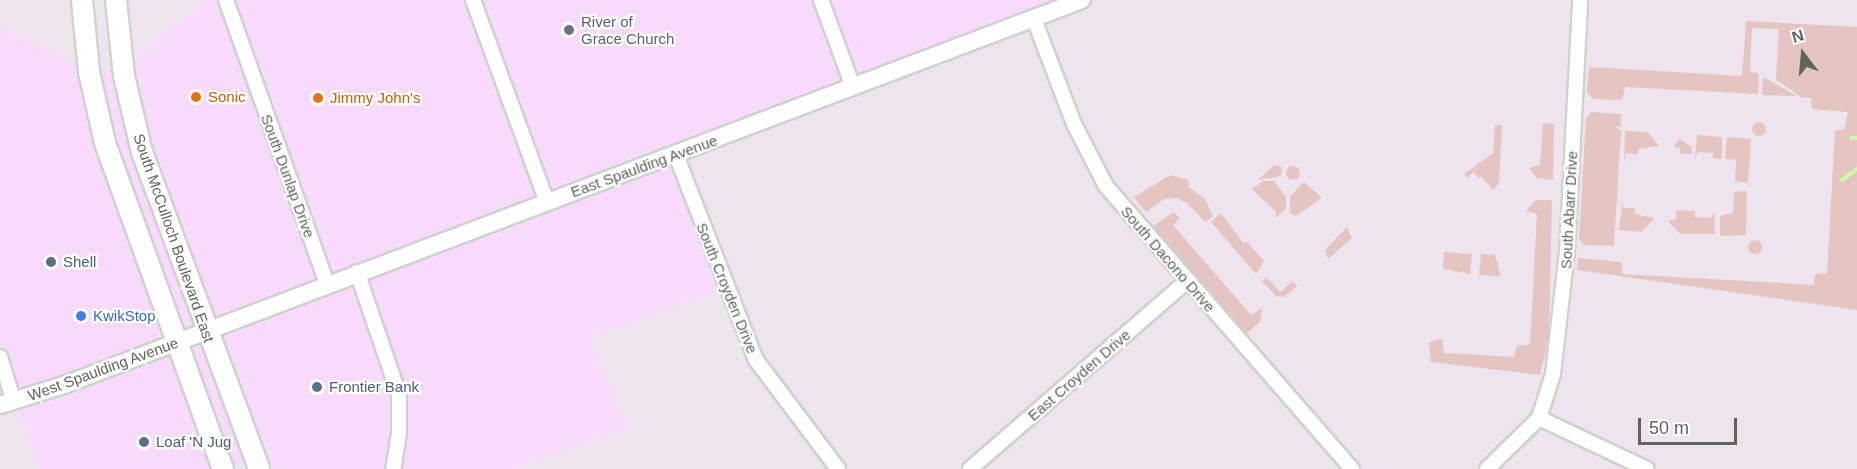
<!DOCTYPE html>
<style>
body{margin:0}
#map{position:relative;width:1857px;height:469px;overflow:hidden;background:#ede4ee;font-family:Helvetica,sans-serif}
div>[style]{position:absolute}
.commercial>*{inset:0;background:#f8dbfc}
.green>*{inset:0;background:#e5c5c2}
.round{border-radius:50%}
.stream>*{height:4px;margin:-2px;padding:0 2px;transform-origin:2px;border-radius:2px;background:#cefba7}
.roads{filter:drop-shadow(2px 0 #ced3cd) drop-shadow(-2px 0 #ced3cd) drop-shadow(0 2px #ced3cd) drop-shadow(0 -2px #ced3cd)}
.minor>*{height:14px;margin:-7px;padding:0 7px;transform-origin:7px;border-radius:7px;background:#fff}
.tertiary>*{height:16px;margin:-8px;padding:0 8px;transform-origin:8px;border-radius:8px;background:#fff}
.secondary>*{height:20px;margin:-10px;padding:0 10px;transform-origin:10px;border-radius:10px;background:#fff}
.dots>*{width:16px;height:16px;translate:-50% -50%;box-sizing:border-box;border:3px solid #fff;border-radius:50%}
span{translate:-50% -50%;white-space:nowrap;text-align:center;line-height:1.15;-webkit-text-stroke:4.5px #fff;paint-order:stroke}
.worship-label{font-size:15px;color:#5b616d}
.left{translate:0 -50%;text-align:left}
.food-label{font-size:15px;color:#c56008}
.street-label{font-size:15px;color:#5f645c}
.service-label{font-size:15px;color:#4e5e75}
.shop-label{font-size:15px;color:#366cbe}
.north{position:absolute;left:1773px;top:24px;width:60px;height:60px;-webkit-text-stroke:4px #fff;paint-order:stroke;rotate:344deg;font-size:16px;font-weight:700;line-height:24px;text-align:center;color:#5f645c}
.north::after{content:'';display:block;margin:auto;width:21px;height:27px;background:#5f645c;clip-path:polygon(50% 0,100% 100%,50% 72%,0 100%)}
.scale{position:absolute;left:1638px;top:418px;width:99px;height:27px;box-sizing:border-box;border:3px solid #5f645c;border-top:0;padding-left:8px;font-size:18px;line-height:21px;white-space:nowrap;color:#5f645c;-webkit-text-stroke:4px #fff;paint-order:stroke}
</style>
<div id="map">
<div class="commercial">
<div style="clip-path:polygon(207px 0,1082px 0,676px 155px,725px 288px,588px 338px,627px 427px,516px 469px,259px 469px,254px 459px,226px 469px,40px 469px,0 357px,0 28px,89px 72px,123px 67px)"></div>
</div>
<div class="green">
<div style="clip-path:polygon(1746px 21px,1857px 27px,1857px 310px,1577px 270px,1578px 258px,1621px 262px,1623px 274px,1814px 285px,1815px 274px,1827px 273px,1835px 130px,1844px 130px,1848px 112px,1812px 109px,1811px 98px,1801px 97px,1776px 80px,1779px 29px,1752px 28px,1750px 72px,1759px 73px,1758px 94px,1625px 87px,1622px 100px,1593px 99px,1587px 92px,1589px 67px,1742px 76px)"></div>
<div style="clip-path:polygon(1763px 77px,1795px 95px,1797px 96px,1762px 95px)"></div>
<div style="clip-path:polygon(1592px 112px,1621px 114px,1621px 127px,1615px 127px,1621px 131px,1614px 246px,1584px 245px,1579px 239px,1586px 118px)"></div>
<div class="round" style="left:1752px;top:122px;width:14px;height:14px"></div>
<div style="clip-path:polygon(1543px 123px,1554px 124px,1553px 180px,1537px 178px,1529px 168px,1540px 165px)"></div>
<div style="clip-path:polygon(1495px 125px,1502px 125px,1499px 183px,1493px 190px,1481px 176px,1479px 178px,1473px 172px,1467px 178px,1464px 174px,1493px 153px)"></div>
<div style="clip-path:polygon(1625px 131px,1647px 132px,1659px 146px,1638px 149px,1638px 154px,1626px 153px,1624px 164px)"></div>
<div style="clip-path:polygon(1697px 135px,1722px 137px,1722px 159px,1713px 158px,1713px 153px,1698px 152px,1695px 157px)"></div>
<div style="clip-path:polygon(1727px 137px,1751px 139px,1748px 183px,1735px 181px,1736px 160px,1725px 159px)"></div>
<div style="clip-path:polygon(1680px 139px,1692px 147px,1692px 154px,1680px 154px,1680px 148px,1673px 147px)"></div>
<div style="clip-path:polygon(1274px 165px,1282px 167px,1281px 176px,1258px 180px)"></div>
<div class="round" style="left:1286px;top:166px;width:14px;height:14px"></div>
<div style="clip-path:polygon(1170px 175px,1189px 180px,1188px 187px,1205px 199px,1213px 216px,1205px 222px,1187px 203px,1176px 198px,1164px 199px,1146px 212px,1134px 197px)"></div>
<div style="clip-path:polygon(1263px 181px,1274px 181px,1286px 197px,1286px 208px,1276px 218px,1276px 212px,1252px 189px)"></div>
<div style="clip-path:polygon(1304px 182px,1322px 198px,1295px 216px,1290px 213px,1290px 196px)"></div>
<div style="clip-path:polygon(1747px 191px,1746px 235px,1720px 236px,1720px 216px,1733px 213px,1734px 192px)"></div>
<div style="clip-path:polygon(1623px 197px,1623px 208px,1635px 208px,1635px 214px,1655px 218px,1641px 232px,1619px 230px)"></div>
<div style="clip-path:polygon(1536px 200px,1552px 200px,1549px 339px,1540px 375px,1431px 362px,1429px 342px,1442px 339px,1444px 353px,1514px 357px,1517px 345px,1530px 345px,1537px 214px,1526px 211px)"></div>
<div style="clip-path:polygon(1676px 210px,1695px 211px,1695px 217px,1710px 218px,1714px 213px,1715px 234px,1680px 234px,1668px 221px,1676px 219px)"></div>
<div style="clip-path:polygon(1174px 212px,1180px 218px,1173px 225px,1251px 315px,1262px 308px,1260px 322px,1245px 335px,1152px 227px)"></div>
<div style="clip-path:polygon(1221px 213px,1243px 243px,1246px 241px,1264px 261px,1256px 274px,1211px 222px)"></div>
<div style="clip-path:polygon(1347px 227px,1352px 238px,1328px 259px,1325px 250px)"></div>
<div class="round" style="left:1748px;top:240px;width:14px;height:14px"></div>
<div style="clip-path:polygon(1444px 252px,1472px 254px,1470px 274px,1443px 269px)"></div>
<div style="clip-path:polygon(1481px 254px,1495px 255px,1501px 276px,1479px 275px)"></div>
<div style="clip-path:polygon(1267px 278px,1280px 292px,1293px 281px,1297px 286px,1284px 297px,1276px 296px,1262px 281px)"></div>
</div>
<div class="stream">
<div style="left:1851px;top:138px;width:6px"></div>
<div style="left:1842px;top:180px;width:19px;rotate:-36deg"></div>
</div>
<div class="roads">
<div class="minor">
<div style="left:226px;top:0;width:301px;rotate:70.4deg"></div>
<div style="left:473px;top:0;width:215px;rotate:69.9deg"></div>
<div style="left:821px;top:0;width:93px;rotate:69.8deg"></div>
<div style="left:1034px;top:19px;width:112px;rotate:69.1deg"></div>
<div style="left:1074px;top:124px;width:70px;rotate:62.7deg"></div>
<div style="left:1106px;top:186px;width:375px;rotate:49deg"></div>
<div style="left:676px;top:155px;width:220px;rotate:68.7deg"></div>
<div style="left:756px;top:360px;width:136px;rotate:53deg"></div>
<div style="left:357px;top:272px;width:130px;rotate:71.1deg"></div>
<div style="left:399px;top:395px;width:38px;rotate:90deg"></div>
<div style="left:399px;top:433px;width:36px;rotate:99deg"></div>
<div style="left:0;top:357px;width:47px;rotate:72.7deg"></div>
<div style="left:1539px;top:418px;width:119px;rotate:25.3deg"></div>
<div style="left:970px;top:469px;width:287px;rotate:-40.9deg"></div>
<div style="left:1487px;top:469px;width:73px;rotate:-44.4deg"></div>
<div style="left:1539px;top:418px;width:46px;rotate:-72.3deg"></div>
<div style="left:1553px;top:374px;width:123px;rotate:-83.5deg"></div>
<div style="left:1567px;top:252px;width:252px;rotate:-87deg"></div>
</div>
<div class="tertiary">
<div style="left:0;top:405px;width:67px;rotate:-17.4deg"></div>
<div style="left:64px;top:385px;width:1088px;rotate:-20.72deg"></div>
</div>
<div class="secondary">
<div style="left:82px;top:0;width:72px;rotate:84.4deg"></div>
<div style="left:89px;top:72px;width:73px;rotate:77.3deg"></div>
<div style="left:105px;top:143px;width:347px;rotate:70.1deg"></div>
<div style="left:116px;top:0;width:76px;rotate:84deg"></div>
<div style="left:124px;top:76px;width:78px;rotate:76.7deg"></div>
<div style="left:142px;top:152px;width:338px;rotate:69.7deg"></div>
</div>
</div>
<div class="dots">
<div style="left:569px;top:30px;background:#6b7280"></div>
<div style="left:196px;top:97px;background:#e8710a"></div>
<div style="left:318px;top:98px;background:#e8710a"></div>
<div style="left:51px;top:262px;background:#5c6f8a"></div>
<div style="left:81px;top:316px;background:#3f7fe0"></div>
<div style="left:317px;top:387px;background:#5c6f8a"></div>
<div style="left:144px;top:442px;background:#5c6f8a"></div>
</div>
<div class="worship-label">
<span class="left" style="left:581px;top:30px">River of<br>Grace Church</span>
</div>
<div class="food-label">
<span class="left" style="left:208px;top:97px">Sonic</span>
<span class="left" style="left:330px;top:98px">Jimmy John's</span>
</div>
<div class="street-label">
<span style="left:644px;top:166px;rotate:-20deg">East Spaulding Avenue</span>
<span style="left:288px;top:176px;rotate:70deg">South Dunlap Drive</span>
<span style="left:1569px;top:210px;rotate:-87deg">South Abarr Drive</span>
<span style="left:174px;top:238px;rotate:71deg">South McCulloch Boulevard East</span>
<span style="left:1168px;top:259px;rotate:49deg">South Dacono Drive</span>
<span style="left:727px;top:288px;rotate:68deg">South Croyden Drive</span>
<span style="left:103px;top:369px;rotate:-20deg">West Spaulding Avenue</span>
<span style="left:1079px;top:375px;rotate:-41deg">East Croyden Drive</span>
</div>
<div class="service-label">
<span class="left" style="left:63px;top:262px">Shell</span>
<span class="left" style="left:329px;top:387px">Frontier Bank</span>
<span class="left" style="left:156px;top:442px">Loaf 'N Jug</span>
</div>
<div class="shop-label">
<span class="left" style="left:93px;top:316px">KwikStop</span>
</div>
<div class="north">N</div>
<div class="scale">50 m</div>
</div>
